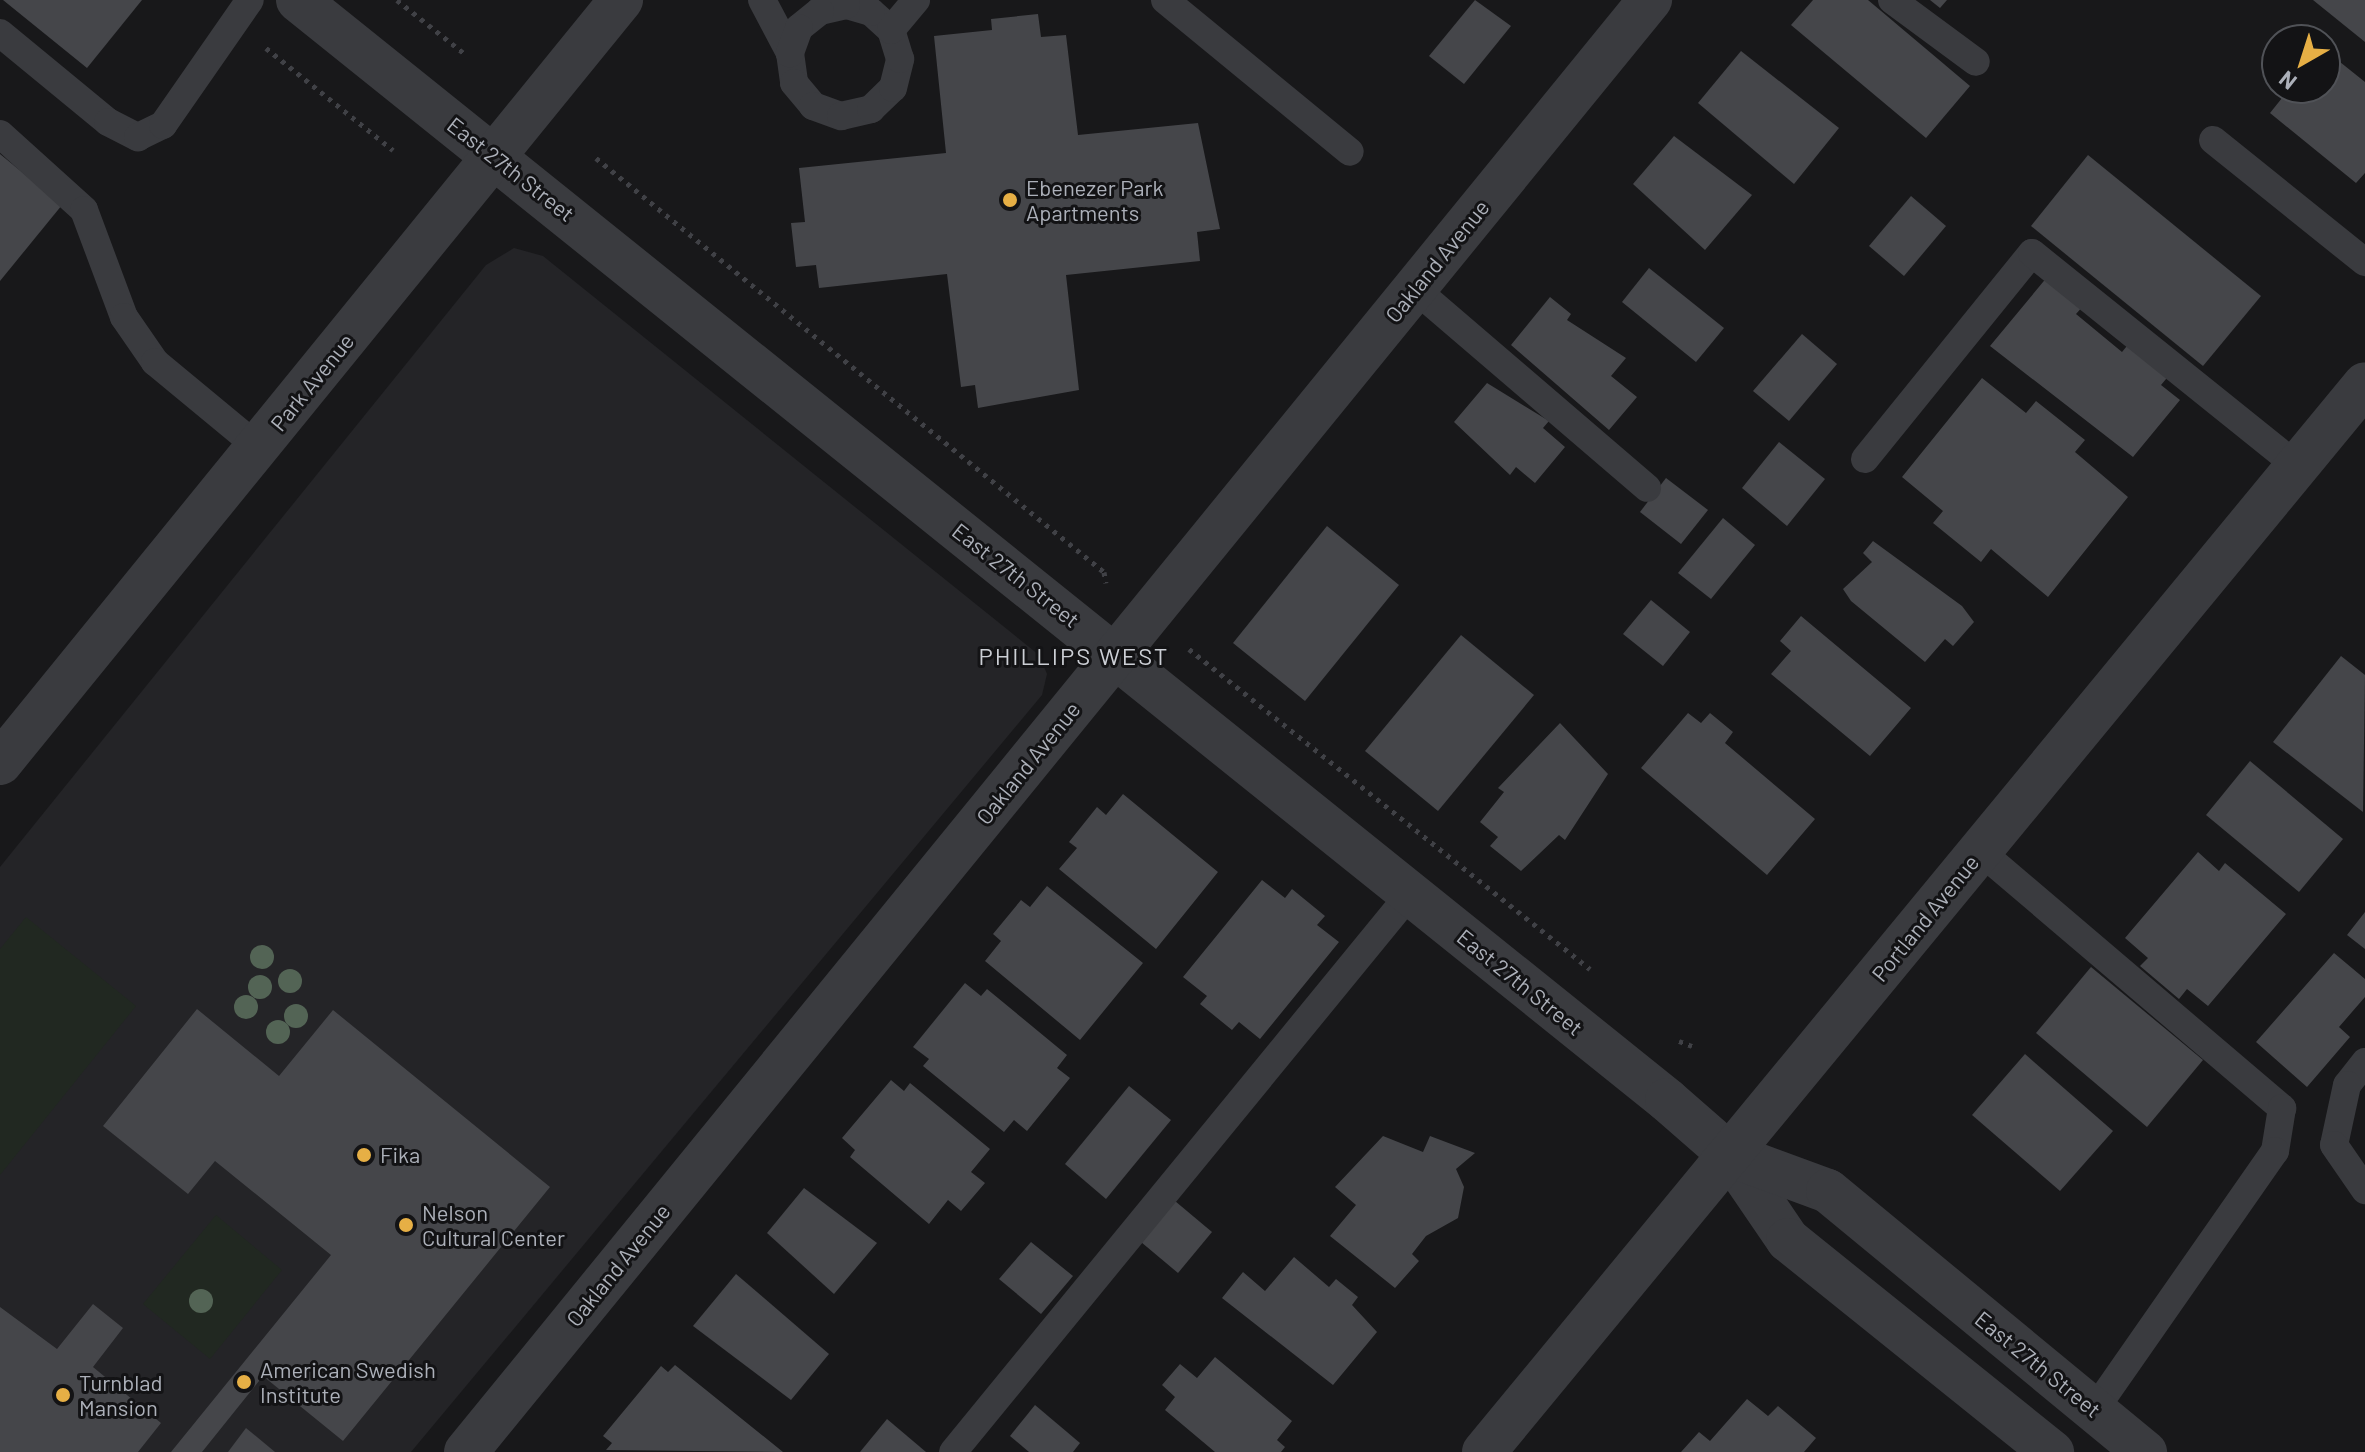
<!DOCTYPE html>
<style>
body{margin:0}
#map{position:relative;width:2365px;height:1452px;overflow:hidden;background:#18181a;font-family:Barlow,sans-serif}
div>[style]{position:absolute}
.built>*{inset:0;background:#242427}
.green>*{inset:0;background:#212821}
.building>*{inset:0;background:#45464a}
.path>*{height:5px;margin-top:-2.5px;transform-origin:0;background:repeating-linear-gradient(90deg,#404146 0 4px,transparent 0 10px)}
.service>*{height:28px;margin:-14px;padding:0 14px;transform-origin:14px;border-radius:14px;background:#3a3b3f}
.minor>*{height:44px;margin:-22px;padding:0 22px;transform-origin:22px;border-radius:22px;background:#3a3b3f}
.tertiary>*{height:44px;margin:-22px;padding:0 22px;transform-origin:22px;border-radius:22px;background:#3a3b3f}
.trees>*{width:24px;height:24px;margin:-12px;border-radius:50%;background:#536455}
.dots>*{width:22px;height:22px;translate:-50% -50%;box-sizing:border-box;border:4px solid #131315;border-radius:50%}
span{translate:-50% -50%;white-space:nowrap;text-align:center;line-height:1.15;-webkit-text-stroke:6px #131315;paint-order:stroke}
.street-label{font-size:22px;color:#acb0b9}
.poi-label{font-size:22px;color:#acb0b9}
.left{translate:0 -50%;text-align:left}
.neighbourhood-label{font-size:24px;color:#cccfd5;letter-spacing:2px}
.north{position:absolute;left:2261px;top:24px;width:80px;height:80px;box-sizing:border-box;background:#131315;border:2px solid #505257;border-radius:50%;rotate:219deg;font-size:22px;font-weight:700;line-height:32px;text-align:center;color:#acb0b9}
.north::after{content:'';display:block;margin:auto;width:28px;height:36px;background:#e6af45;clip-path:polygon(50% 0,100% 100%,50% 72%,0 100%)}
</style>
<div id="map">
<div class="built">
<div style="clip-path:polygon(514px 248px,543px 256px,1039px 655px,1047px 674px,1042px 695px,411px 1452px,0 1452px,0 867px,486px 265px)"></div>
</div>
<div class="green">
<div style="clip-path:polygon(26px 917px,136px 1006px,0 1175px,0 949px)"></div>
<div style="clip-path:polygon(216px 1215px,282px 1270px,210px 1359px,143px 1304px)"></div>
</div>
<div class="building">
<div style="clip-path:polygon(3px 0,142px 0,87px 68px)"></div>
<div style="clip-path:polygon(1475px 0,1511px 26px,1464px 84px,1429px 56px)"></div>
<div style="clip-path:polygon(1813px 0,1868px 0,1970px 86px,1926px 138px,1791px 25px)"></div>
<div style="clip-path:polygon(1930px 0,1947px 0,1940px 8px)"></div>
<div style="clip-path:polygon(2313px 0,2365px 0,2365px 42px)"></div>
<div style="clip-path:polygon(1038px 14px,1041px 37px,1066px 35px,1078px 135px,1198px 123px,1220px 229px,1197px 232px,1200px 261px,1066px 275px,1079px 390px,978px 408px,975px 385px,961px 387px,947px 274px,819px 288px,816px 265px,796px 267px,791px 223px,805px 222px,799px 168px,946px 153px,934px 36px,992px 30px,991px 19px)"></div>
<div style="clip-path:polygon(2325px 50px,2365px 82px,2365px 173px,2356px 183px,2270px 113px,2290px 88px,2325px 88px)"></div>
<div style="clip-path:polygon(1741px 51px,1839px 128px,1794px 184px,1698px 103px)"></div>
<div style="clip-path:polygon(1674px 136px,1752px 195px,1705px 250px,1633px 184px)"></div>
<div style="clip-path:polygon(0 154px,62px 205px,0 281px)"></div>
<div style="clip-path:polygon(2088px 155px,2261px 296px,2203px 366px,2031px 226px)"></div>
<div style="clip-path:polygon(1911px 196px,1946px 226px,1904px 276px,1869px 246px)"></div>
<div style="clip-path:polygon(1649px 268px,1724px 328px,1696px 362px,1622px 302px)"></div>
<div style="clip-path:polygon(2048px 276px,2084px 305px,2076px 314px,2122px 352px,2131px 341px,2171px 373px,2161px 385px,2180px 400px,2133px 457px,1990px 346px)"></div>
<div style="clip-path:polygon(1550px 297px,1571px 314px,1567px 320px,1626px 358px,1611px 376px,1637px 397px,1609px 430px,1511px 345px)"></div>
<div style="clip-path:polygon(1802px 334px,1837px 364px,1789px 421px,1753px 391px)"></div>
<div style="clip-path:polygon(1982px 378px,2026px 413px,2036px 401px,2085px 440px,2075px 452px,2128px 497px,2048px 597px,1991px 549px,1981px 562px,1933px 523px,1943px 511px,1902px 477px)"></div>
<div style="clip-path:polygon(1487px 383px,1549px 421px,1543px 428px,1565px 447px,1535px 483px,1516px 467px,1510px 475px,1454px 422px)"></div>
<div style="clip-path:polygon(1779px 442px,1825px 479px,1787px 526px,1742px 488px)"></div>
<div style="clip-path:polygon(1666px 478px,1708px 510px,1681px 544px,1640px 512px)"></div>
<div style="clip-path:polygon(1723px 518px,1755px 545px,1711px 599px,1678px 573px)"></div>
<div style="clip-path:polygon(1327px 526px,1399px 585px,1305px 701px,1233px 643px)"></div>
<div style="clip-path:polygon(1873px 541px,1962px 606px,1974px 622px,1953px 646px,1945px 639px,1925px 662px,1851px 601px,1843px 589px,1872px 562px,1863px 553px)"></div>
<div style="clip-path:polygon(1651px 600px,1690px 632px,1663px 666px,1623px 634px)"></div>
<div style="clip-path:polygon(1801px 616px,1911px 708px,1870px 756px,1771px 674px,1791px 651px,1780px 641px)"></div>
<div style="clip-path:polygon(1461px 635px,1534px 695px,1438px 811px,1365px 751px)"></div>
<div style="clip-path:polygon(2341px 656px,2365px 675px,2363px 812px,2273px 742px)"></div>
<div style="clip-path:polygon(1688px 713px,1701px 723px,1710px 713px,1733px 732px,1725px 743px,1815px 819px,1767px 875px,1641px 768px)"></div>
<div style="clip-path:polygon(1560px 723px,1608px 774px,1565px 840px,1559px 835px,1521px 871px,1490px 846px,1498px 837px,1480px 822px,1504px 792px,1498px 788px)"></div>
<div style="clip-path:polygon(2250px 761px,2343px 839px,2299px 892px,2206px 815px)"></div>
<div style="clip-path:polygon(1123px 794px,1218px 872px,1156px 949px,1059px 869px,1077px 848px,1069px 842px,1097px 807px,1106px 815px)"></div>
<div style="clip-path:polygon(2198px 852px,2219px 871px,2225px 863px,2286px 914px,2208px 1006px,2187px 989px,2179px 999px,2140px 966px,2148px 958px,2125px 938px)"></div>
<div style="clip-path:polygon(1262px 880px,1285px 898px,1292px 889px,1325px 916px,1317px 925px,1339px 942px,1260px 1039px,1239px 1022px,1232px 1030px,1200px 1004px,1207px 996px,1183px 977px)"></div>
<div style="clip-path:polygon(1047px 886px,1143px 963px,1080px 1040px,985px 961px,1001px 941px,993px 934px,1021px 900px,1030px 907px)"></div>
<div style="clip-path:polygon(2365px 912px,2365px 949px,2347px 935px)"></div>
<div style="clip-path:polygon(2334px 953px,2365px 979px,2365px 997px,2339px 1027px,2350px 1037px,2307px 1087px,2256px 1042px)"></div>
<div style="clip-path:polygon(2091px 967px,2203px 1060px,2147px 1127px,2036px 1033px)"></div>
<div style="clip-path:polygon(965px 983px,981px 996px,987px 989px,1067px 1055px,1057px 1068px,1070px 1078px,1027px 1131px,1014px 1120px,1004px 1132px,923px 1066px,929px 1059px,913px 1047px)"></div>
<div style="clip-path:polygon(197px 1009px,279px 1076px,333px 1010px,550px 1187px,343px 1441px,263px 1376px,202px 1452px,171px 1452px,331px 1255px,215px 1161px,188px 1194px,103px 1126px)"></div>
<div style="clip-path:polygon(2025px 1054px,2113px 1131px,2060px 1191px,1972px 1115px)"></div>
<div style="clip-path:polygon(891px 1080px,904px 1091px,910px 1083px,990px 1149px,971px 1172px,985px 1183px,961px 1211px,948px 1200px,929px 1224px,850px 1157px,855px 1150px,842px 1138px)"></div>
<div style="clip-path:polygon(1129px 1086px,1171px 1120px,1106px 1199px,1065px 1164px)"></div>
<div style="clip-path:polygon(1383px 1136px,1423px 1152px,1430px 1136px,1475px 1153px,1456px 1169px,1464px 1187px,1458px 1218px,1426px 1236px,1412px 1254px,1419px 1261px,1395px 1288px,1330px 1236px,1356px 1205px,1335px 1187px)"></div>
<div style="clip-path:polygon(804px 1188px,877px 1243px,834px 1294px,767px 1233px)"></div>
<div style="clip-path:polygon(1175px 1201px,1212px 1232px,1178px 1273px,1141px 1242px)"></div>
<div style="clip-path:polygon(1031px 1242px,1073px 1276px,1041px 1314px,999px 1279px)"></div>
<div style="clip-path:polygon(1294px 1257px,1329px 1287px,1336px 1279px,1358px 1297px,1352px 1305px,1377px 1332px,1333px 1385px,1222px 1298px,1243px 1272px,1265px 1291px)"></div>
<div style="clip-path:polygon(736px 1274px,829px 1354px,791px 1400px,693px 1326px)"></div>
<div style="clip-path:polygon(93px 1304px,123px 1328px,93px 1367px,161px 1423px,138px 1452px,0 1452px,0 1307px,57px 1349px)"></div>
<div style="clip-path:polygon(1215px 1357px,1292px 1421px,1277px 1440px,1285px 1447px,1281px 1452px,1215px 1452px,1165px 1410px,1175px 1397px,1162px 1385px,1180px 1364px,1197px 1378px)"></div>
<div style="clip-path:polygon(675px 1365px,783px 1452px,606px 1450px,612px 1443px,603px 1436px,661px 1366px,668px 1372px)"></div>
<div style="clip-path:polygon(1747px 1399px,1768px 1416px,1778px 1406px,1816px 1438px,1804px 1452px,1681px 1452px,1699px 1432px,1710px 1441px)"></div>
<div style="clip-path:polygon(1035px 1405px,1080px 1443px,1073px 1452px,1029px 1452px,1010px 1436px)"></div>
<div style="clip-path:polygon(887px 1419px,926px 1452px,860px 1452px)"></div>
<div style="clip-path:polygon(246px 1428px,275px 1452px,228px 1452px)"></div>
</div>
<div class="path">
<div style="left:397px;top:0;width:87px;rotate:38.5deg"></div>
<div style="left:266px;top:48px;width:163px;rotate:38.8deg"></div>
<div style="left:596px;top:158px;width:655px;rotate:39.18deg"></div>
<div style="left:1104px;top:572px;width:11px;rotate:80deg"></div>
<div style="left:1189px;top:649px;width:513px;rotate:38.59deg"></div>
<div style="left:1679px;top:1041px;width:14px;rotate:21deg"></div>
</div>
<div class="service">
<div style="left:762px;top:0;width:60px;rotate:62.2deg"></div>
<div style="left:790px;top:53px;width:30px;rotate:82deg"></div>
<div style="left:794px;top:83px;width:30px;rotate:50deg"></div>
<div style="left:813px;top:106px;width:30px;rotate:20deg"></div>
<div style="left:841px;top:116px;width:31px;rotate:-13deg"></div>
<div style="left:871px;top:109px;width:30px;rotate:-44deg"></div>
<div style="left:893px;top:88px;width:30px;rotate:-76deg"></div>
<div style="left:900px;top:59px;width:30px;rotate:-107deg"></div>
<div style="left:891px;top:30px;width:27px;rotate:-138deg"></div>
<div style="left:871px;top:12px;width:26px;rotate:-164deg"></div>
<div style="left:846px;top:5px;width:27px;rotate:167deg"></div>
<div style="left:820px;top:11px;width:27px;rotate:141deg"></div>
<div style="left:799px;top:28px;width:27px;rotate:110deg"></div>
<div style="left:1165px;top:0;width:239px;rotate:39.4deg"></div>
<div style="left:1892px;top:0;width:104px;rotate:36.4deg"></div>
<div style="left:891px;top:30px;width:39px;rotate:-50deg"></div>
<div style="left:0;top:33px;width:140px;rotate:39.5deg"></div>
<div style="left:108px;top:122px;width:34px;rotate:27deg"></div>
<div style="left:138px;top:137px;width:28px;rotate:-26deg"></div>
<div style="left:163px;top:125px;width:152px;rotate:-55.2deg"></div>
<div style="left:0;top:134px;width:113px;rotate:42.1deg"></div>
<div style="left:84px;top:210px;width:114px;rotate:69.5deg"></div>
<div style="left:124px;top:317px;width:55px;rotate:55.4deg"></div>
<div style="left:155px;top:362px;width:135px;rotate:39.6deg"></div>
<div style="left:2213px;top:140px;width:195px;rotate:38.8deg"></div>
<div style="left:1414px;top:288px;width:307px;rotate:40.6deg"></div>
<div style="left:1865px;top:459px;width:265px;rotate:-51deg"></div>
<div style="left:2032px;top:253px;width:340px;rotate:38.8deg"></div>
<div style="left:1980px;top:851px;width:397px;rotate:40.4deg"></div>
<div style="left:2282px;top:1108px;width:44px;rotate:99.2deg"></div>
<div style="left:2275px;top:1151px;width:316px;rotate:124.9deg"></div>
<div style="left:2365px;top:1062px;width:29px;rotate:128deg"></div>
<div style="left:2347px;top:1085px;width:61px;rotate:102.2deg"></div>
<div style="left:2334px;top:1145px;width:55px;rotate:55.4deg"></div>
<div style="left:953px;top:1452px;width:721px;rotate:-50.68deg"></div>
</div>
<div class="minor">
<div style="left:298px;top:0;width:1756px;rotate:38.78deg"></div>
<div style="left:1667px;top:1100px;width:84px;rotate:41.1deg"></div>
<div style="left:1730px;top:1155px;width:103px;rotate:55.7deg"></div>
<div style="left:1788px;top:1240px;width:339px;rotate:38.8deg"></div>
<div style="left:1730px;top:1155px;width:104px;rotate:20.2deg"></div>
<div style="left:1828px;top:1191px;width:411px;rotate:39.5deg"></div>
<div style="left:466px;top:1452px;width:1874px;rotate:-50.81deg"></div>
</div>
<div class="tertiary">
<div style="left:0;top:763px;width:984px;rotate:-50.86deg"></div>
<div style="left:1484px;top:1452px;width:1384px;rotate:-50.48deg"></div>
</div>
<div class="trees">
<div style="left:262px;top:957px"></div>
<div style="left:290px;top:981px"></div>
<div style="left:260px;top:987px"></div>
<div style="left:246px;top:1007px"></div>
<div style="left:296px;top:1016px"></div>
<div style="left:278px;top:1032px"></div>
<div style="left:201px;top:1301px"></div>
</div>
<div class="dots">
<div style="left:1010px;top:200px;background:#e6af45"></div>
<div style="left:364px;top:1155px;background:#e6af45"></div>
<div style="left:406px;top:1225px;background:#e6af45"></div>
<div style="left:244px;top:1382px;background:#e6af45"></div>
<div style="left:63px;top:1395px;background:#e6af45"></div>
</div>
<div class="street-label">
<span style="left:511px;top:169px;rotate:38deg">East 27th Street</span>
<span style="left:1437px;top:261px;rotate:-51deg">Oakland Avenue</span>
<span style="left:312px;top:382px;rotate:-51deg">Park Avenue</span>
<span style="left:1016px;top:575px;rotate:38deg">East 27th Street</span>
<span style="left:1028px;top:763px;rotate:-51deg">Oakland Avenue</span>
<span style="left:1925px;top:918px;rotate:-51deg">Portland Avenue</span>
<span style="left:1520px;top:982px;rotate:39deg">East 27th Street</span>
<span style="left:618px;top:1265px;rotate:-51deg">Oakland Avenue</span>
<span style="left:2038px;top:1364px;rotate:39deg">East 27th Street</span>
</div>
<div class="poi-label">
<span class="left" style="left:1026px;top:200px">Ebenezer Park<br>Apartments</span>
<span class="left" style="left:380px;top:1155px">Fika</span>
<span class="left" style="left:422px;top:1225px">Nelson<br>Cultural Center</span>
<span class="left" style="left:260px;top:1382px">American Swedish<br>Institute</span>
<span class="left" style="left:79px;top:1395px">Turnblad<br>Mansion</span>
</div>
<div class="neighbourhood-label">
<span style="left:1074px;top:656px">PHILLIPS WEST</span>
</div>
<div class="north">N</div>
</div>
